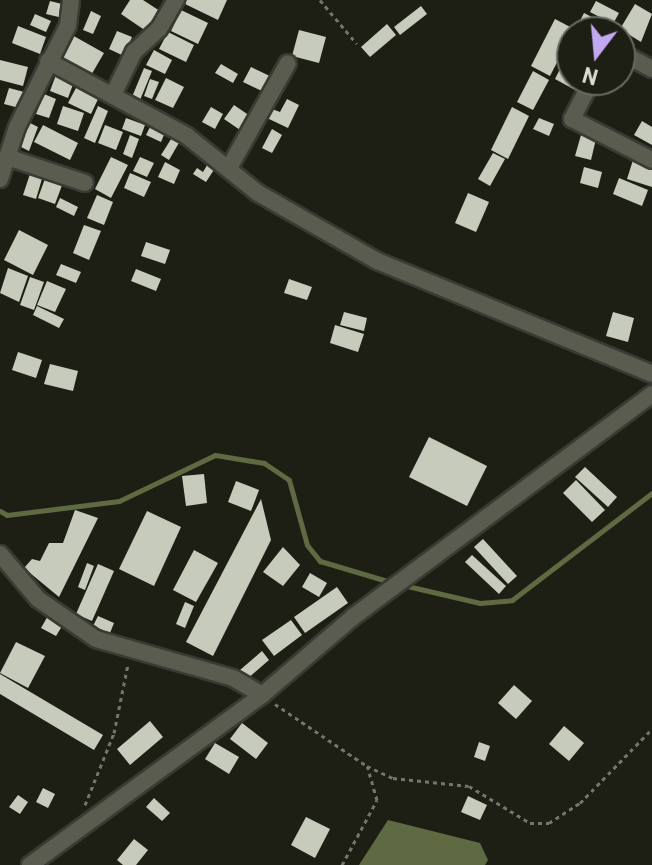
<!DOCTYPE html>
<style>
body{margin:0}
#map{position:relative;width:652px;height:865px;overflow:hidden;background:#1d1f14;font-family:Barlow,sans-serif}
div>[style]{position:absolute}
.water>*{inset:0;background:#606a42}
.stream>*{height:5px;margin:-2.5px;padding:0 2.5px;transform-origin:2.5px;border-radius:2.5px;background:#606a42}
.building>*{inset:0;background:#c7cbbc}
.path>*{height:3px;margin-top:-1.5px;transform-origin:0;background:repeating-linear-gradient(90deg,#74766d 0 4px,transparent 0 8px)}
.roads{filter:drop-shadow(2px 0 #393b34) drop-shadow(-2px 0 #393b34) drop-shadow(0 2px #393b34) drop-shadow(0 -2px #393b34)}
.minor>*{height:16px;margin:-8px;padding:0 8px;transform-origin:8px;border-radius:8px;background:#595c4f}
span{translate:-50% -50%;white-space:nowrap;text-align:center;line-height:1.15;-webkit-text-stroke:8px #1d1f14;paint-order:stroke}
.north{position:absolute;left:556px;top:16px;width:80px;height:80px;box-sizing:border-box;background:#1d1f14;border:2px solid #686a61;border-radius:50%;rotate:196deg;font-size:22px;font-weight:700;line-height:32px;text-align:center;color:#d9dbd4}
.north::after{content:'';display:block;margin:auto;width:28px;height:36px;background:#c1a8f3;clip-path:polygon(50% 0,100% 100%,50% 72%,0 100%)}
</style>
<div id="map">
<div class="water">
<div style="clip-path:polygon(388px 820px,480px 843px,488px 860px,485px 865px,359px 865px)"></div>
</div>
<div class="stream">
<div style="left:0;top:511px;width:8px;rotate:30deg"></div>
<div style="left:7px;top:515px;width:113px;rotate:-7.1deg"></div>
<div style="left:119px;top:501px;width:106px;rotate:-25.6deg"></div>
<div style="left:215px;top:455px;width:50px;rotate:9.3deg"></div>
<div style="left:264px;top:463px;width:30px;rotate:34deg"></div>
<div style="left:289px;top:480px;width:67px;rotate:74.5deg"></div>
<div style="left:307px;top:545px;width:21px;rotate:51deg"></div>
<div style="left:320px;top:561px;width:77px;rotate:16.6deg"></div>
<div style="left:403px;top:585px;width:79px;rotate:13.2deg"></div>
<div style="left:480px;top:603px;width:32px;rotate:-5deg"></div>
<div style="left:512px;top:600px;width:176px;rotate:-37.4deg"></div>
</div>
<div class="building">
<div style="clip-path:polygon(130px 0,143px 0,163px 13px,149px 33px,121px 14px)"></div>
<div style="clip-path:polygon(187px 0,227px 0,218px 20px,185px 4px)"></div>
<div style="clip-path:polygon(50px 1px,66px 5px,63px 18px,46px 14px)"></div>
<div style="clip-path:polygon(596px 1px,619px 13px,613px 24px,590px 12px)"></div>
<div style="clip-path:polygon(635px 4px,652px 14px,641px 42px,620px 29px)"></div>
<div style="clip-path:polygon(421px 6px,427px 14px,400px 35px,394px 27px)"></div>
<div style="clip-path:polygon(181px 10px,208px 23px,198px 44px,171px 31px)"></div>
<div style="clip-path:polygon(91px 11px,101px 16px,93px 34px,83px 30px)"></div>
<div style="clip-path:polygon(584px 13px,607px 25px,603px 32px,579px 23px)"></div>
<div style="clip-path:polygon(35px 14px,51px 21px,46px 32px,30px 25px)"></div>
<div style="clip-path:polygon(555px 19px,574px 29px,550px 76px,531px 66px)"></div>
<div style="clip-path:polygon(387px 24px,396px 35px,370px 57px,361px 47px)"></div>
<div style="clip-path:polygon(18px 26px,46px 37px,40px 54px,12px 43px)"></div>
<div style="clip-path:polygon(299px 30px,326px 37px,319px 63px,292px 56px)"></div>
<div style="clip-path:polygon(117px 31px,132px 37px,124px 56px,109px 49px)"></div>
<div style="clip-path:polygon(168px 32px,194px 45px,186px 62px,159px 49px)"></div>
<div style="clip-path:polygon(72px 35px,104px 53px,90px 77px,58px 59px)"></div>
<div style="clip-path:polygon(154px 50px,172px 60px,165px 74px,146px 65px)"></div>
<div style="clip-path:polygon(0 60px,28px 67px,23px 86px,0 80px)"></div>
<div style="clip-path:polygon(221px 64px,238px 74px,233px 83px,215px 73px)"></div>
<div style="clip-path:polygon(251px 67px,274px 78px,266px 93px,243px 82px)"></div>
<div style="clip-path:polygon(144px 68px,152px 71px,140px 100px,132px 97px)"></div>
<div style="clip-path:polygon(560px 69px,582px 81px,577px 91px,555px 79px)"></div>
<div style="clip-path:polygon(533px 71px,549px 80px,533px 110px,517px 102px)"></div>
<div style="clip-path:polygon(57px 72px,75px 79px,68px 98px,50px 91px)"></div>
<div style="clip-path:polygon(166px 78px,184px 87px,173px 108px,155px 100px)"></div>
<div style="clip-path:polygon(150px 79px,159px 82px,152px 99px,144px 96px)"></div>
<div style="clip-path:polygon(77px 86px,99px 97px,91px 114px,68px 103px)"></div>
<div style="clip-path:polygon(9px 88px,28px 93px,23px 109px,4px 104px)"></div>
<div style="clip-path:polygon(44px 94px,56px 99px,49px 118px,36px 114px)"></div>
<div style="clip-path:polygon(287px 99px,299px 105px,288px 128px,267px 118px,272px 109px,280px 112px)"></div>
<div style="clip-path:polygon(234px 105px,253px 118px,243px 132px,224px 119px)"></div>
<div style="clip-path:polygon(63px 106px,84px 113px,78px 131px,57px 124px)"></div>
<div style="clip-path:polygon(98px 106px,108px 111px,95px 143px,84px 138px)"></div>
<div style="clip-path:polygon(211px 107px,223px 114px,215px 129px,202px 122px)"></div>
<div style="clip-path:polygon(512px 107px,529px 116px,508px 159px,491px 150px)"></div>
<div style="clip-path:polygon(126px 118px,145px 125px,141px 136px,122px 129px)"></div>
<div style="clip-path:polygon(539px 118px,554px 124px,549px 136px,533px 129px)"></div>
<div style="clip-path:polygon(642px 121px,652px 127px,652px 145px,634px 135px)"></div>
<div style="clip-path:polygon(28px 122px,38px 127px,29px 151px,17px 145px)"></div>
<div style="clip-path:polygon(152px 123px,166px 130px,161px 142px,146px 135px)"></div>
<div style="clip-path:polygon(43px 125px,78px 143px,70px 160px,34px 142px)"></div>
<div style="clip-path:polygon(105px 125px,123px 132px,116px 150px,98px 143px)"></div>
<div style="clip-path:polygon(272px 129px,282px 135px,272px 153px,262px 148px)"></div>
<div style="clip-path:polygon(130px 135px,139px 139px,132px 158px,123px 154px)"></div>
<div style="clip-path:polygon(581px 135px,596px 139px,591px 160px,575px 156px)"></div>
<div style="clip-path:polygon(173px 136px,180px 141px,169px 160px,161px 155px)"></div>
<div style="clip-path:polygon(493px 153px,505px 159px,490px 186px,478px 179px)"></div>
<div style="clip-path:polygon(111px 157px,128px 165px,111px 198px,95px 189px)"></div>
<div style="clip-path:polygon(140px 157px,154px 163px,147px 177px,133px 171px)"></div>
<div style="clip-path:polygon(212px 157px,219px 162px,206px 182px,193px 174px,197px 168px,203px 172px)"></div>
<div style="clip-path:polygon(634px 157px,652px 163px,652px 187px,627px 179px)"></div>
<div style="clip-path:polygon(165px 162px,180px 170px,174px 184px,158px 177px)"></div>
<div style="clip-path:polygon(584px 167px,602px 172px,598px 188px,580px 183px)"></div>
<div style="clip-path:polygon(32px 168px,44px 172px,36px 199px,23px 195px)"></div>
<div style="clip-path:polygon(47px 173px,64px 180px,55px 204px,38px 198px)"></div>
<div style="clip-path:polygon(130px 173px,151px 182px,144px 197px,124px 188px)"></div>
<div style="clip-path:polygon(619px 178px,648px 190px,642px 206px,613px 194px)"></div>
<div style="clip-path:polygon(468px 193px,489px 202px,476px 232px,455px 223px)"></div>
<div style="clip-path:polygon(97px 195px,113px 202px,104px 225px,87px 218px)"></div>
<div style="clip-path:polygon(60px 198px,78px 207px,74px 216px,56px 207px)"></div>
<div style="clip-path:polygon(84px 225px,101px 231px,89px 260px,73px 253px)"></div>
<div style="clip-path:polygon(19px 230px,48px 245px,33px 275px,4px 260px)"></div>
<div style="clip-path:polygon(146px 242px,170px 250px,165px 264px,141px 256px)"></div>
<div style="clip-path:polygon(61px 264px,81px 272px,76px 283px,56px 275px)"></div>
<div style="clip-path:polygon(8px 268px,28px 276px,19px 302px,0 293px)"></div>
<div style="clip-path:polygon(136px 269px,161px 279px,156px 291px,131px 281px)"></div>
<div style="clip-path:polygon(30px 277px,44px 282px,34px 310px,20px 305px)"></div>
<div style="clip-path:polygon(289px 279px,312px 287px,307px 300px,284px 293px)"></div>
<div style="clip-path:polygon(47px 281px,66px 289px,55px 312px,37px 305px)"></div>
<div style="clip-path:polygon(37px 306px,64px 319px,59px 328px,33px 315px)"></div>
<div style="clip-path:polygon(344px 312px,367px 318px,364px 331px,340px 325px)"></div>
<div style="clip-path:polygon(613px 312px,634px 318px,628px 342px,606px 336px)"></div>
<div style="clip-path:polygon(335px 325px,364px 334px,358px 352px,330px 343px)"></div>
<div style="clip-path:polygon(18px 352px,42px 360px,36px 378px,12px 370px)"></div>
<div style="clip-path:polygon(50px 364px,78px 371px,73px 391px,44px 384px)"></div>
<div style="clip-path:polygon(429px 437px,487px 466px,467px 506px,409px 477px)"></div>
<div style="clip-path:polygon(585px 467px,617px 497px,608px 507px,575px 477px)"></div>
<div style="clip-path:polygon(204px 474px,207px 503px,186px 506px,182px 476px)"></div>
<div style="clip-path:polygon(576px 480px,605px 510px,592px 522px,563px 493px)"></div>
<div style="clip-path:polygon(236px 481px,259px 490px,251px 511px,228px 502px)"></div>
<div style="clip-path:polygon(261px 499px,271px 540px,213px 656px,186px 642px)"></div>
<div style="clip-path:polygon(75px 510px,98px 518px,59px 597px,24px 568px,32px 559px,40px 561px,49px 543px,63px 543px)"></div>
<div style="clip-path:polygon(147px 511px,181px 527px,154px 586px,119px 569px)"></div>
<div style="clip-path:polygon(483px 539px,517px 576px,508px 584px,474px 547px)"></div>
<div style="clip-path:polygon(283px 547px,300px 565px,283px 586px,263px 572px)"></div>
<div style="clip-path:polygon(194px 550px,218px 563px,196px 602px,173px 590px)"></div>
<div style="clip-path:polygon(472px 555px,506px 586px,499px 594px,465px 562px)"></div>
<div style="clip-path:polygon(87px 563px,94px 566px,85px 590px,78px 587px)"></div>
<div style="clip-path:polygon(98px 564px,114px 571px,92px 621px,76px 614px)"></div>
<div style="clip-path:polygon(310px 573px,327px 583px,319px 597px,302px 587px)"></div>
<div style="clip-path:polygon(337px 587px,348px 603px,305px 633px,294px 617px)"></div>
<div style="clip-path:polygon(185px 602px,194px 606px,185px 628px,176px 624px)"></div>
<div style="clip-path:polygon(49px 614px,64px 623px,56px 636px,41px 628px)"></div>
<div style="clip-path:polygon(98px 616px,114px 623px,110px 633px,93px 626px)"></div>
<div style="clip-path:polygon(291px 620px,302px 635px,274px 656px,262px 640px)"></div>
<div style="clip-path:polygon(16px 642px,45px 656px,28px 688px,0 673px)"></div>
<div style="clip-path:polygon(262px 651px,269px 660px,247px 679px,240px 670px)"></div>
<div style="clip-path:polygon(0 674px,103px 735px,94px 750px,0 694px)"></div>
<div style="clip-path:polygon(514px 685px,532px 701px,516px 719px,498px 703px)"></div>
<div style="clip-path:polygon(150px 721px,163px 737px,130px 765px,117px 749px)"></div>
<div style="clip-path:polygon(242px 723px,268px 743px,256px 759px,230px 739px)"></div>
<div style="clip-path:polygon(564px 726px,584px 743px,569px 761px,549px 744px)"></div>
<div style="clip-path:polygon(479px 742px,490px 746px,485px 761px,474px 757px)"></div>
<div style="clip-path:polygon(215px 743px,239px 757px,229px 774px,205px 759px)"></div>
<div style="clip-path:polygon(43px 788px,55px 794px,48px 808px,36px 802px)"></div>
<div style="clip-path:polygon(18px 795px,28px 802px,20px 814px,9px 807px)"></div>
<div style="clip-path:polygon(468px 796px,487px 805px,480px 820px,461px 812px)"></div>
<div style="clip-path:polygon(154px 798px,170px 813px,162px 821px,146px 807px)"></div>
<div style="clip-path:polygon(306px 817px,330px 829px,315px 858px,291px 845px)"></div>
<div style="clip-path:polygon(134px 839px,148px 850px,136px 865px,123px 865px,117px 860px)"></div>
</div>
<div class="path">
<div style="left:320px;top:0;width:57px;rotate:49.9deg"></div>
<div style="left:275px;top:704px;width:111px;rotate:34deg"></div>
<div style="left:367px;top:766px;width:29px;rotate:25deg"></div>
<div style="left:393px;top:778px;width:76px;rotate:6deg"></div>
<div style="left:469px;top:786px;width:71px;rotate:31.2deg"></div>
<div style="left:530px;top:823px;width:19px"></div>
<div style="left:549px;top:823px;width:37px;rotate:-33deg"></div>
<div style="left:580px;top:803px;width:103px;rotate:-45.8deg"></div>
<div style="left:85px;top:805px;width:78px;rotate:-68.1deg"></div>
<div style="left:114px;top:733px;width:70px;rotate:-78.5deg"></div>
<div style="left:342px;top:865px;width:74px;rotate:-61.7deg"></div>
<div style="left:377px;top:800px;width:35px;rotate:-106deg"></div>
</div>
<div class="roads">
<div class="minor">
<div style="left:620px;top:52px;width:36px;rotate:28deg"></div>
<div style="left:48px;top:61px;width:158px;rotate:28.3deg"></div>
<div style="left:187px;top:136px;width:91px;rotate:38.8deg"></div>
<div style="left:258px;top:193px;width:137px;rotate:29.7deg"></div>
<div style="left:377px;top:261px;width:297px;rotate:22.3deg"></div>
<div style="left:592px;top:80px;width:44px;rotate:117.1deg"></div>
<div style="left:572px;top:119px;width:90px;rotate:27.1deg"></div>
<div style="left:113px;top:95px;width:48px;rotate:-64deg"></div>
<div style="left:134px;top:52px;width:34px;rotate:-43deg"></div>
<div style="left:159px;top:29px;width:34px;rotate:-60deg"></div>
<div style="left:7px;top:157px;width:82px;rotate:18.4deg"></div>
<div style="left:229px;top:168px;width:120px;rotate:-60.7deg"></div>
<div style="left:0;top:179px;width:55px;rotate:-71.9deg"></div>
<div style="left:17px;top:127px;width:114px;rotate:-63.4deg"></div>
<div style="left:68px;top:25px;width:25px;rotate:-83deg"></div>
<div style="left:0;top:554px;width:59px;rotate:49.8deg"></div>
<div style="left:38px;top:599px;width:70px;rotate:34.6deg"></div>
<div style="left:96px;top:639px;width:142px;rotate:15.9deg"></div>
<div style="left:233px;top:678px;width:34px;rotate:30deg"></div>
<div style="left:30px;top:865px;width:288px;rotate:-36.2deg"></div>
<div style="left:262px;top:695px;width:120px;rotate:-40.6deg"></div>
<div style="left:353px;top:617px;width:373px;rotate:-36.7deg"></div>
</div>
</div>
<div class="north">N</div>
</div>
